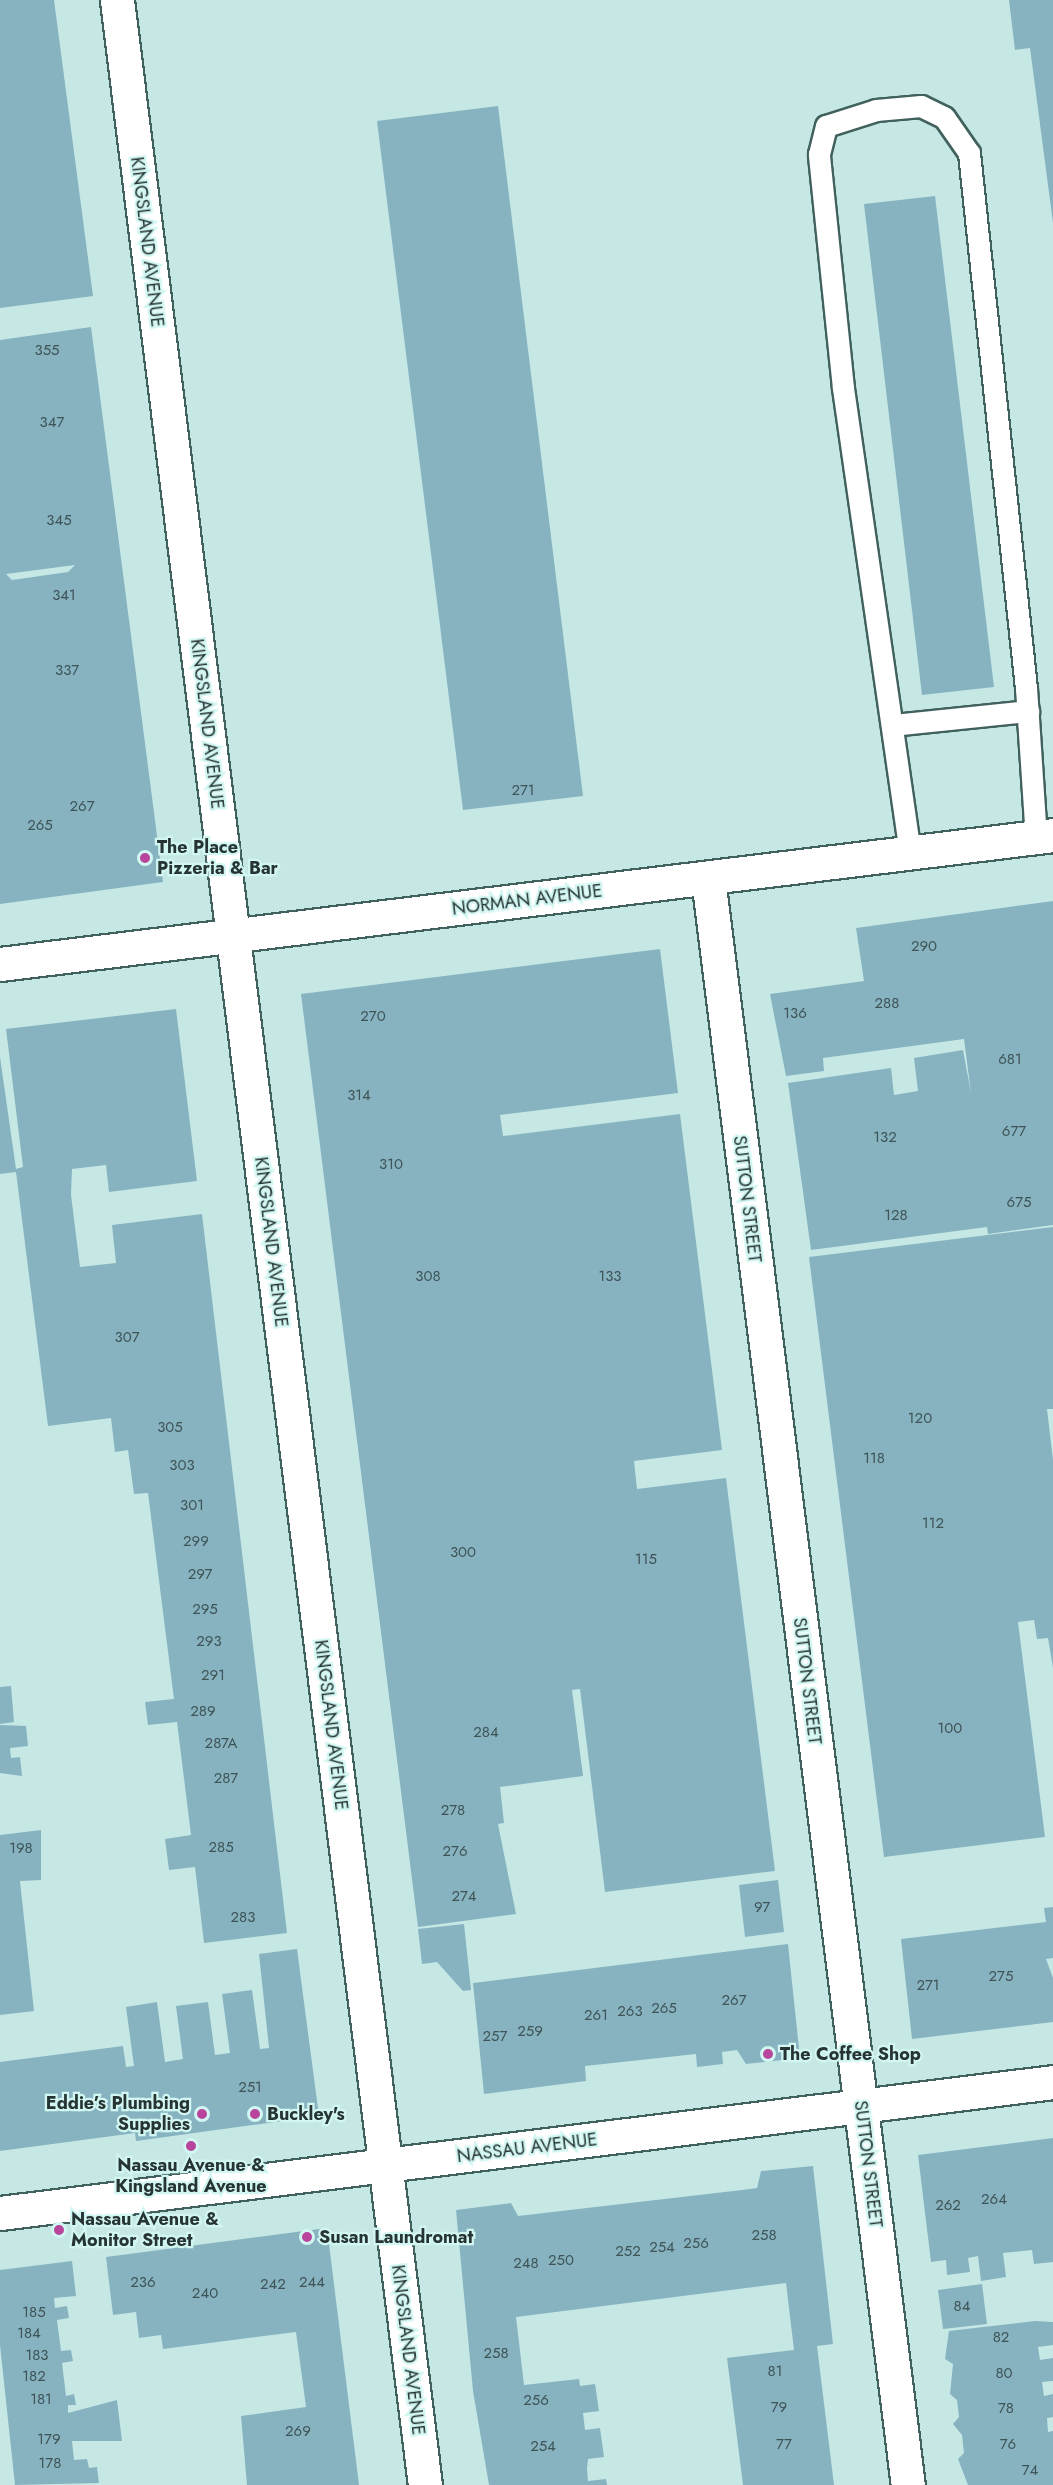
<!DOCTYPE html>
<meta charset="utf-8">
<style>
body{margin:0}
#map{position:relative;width:1053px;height:2485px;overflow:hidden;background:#c5e8e5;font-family:Jost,sans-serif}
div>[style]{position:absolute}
.building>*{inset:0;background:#87b3c1}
.roads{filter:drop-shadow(2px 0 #41615e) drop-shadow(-2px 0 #41615e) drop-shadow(0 2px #41615e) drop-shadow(0 -2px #41615e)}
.service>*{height:21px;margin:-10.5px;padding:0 10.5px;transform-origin:10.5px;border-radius:10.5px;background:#fff}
.minor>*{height:33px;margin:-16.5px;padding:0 16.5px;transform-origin:16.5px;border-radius:16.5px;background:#fff}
.secondary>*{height:33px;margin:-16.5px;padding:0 16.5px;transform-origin:16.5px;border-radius:16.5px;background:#fff}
.dots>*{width:16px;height:16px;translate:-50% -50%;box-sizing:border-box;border:3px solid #d2f6f2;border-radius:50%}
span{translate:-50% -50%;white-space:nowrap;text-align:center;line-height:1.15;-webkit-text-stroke:4.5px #d2f6f2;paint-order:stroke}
.number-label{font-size:15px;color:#3e5456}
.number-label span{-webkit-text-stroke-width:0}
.street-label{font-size:18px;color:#263433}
.poi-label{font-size:18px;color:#263433;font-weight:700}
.left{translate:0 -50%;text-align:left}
.right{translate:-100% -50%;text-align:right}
</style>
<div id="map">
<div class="building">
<div style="clip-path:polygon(0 0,54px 0,93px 296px,0 308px)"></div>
<div style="clip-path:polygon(1009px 0,1053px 0,1053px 223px,1030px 48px,1015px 50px)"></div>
<div style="clip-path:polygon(498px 106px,583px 796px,463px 810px,377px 121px)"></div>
<div style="clip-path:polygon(935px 196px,994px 687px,922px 695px,864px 204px)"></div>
<div style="clip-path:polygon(evenodd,91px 327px,163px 882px,0 904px,0 340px,91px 327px,75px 565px,68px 572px,12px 580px,6px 574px,75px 565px)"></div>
<div style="clip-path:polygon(1053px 901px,1053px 1225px,988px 1234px,987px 1227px,811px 1250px,788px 1083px,891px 1068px,894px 1095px,918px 1091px,914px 1058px,963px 1050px,971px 1093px,964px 1039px,823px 1058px,824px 1071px,786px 1076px,770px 994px,864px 981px,856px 928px)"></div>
<div style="clip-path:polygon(660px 949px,678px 1093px,500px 1115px,503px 1136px,680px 1114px,722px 1450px,634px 1461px,637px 1489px,726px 1478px,775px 1871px,605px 1892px,580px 1689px,572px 1690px,583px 1776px,500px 1787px,504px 1823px,498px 1824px,516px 1914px,418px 1927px,301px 994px)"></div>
<div style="clip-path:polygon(176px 1009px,197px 1181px,109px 1192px,106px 1165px,72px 1169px,71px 1195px,80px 1267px,116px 1263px,112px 1225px,202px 1214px,287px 1933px,204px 1943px,195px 1867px,169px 1870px,165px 1839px,191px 1835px,177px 1722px,148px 1725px,145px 1702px,174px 1699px,148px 1493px,134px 1494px,128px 1450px,115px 1452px,111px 1418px,48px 1426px,16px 1172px,0 1174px,0 1057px,16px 1169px,23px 1167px,6px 1029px)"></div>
<div style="clip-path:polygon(1053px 1227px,1053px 1409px,1047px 1409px,1053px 1460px,1053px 1668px,1048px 1638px,1037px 1639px,1034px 1620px,1018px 1622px,1045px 1837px,884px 1857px,809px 1257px)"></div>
<div style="clip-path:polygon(11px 1686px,14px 1722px,0 1724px,0 1687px)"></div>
<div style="clip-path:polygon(0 1725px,26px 1726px,28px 1746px,10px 1748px,11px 1758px,20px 1757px,22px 1776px,0 1773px)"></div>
<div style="clip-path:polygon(41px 1830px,41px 1880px,20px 1881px,34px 2011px,0 2015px,0 1835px)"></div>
<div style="clip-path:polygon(778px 1880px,784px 1932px,745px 1937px,739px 1885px)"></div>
<div style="clip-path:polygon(1053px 1907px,1053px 1958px,1046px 1959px,1053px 1978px,1053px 2022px,912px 2039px,901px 1939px,1046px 1922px,1044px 1908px)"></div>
<div style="clip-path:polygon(464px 1924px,471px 1990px,463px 1991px,437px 1962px,422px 1964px,418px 1929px)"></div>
<div style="clip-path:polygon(788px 1944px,800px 2058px,746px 2064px,737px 2050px,722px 2052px,723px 2064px,697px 2067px,696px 2054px,585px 2066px,586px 2081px,484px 2094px,473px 1983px)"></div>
<div style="clip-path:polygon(297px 1949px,319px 2116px,136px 2141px,135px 2133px,0 2151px,0 2062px,123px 2046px,126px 2067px,134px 2066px,126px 2007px,157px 2002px,165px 2062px,183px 2059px,176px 2006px,208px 2002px,215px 2055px,230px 2053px,222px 1994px,252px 1990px,260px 2049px,269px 2048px,259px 1954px)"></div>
<div style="clip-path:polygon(1053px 2138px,1053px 2262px,1034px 2264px,1032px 2250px,1003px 2253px,1006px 2277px,981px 2281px,978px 2256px,968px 2258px,970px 2272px,947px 2275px,946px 2260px,931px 2262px,918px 2155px)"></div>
<div style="clip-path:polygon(813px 2166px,833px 2344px,817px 2346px,834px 2485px,743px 2485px,727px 2358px,794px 2350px,786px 2283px,516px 2317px,524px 2385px,579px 2379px,580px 2386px,595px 2384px,599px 2411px,583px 2413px,585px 2430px,600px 2428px,604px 2457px,588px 2459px,587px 2469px,588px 2481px,606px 2479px,607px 2485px,489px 2485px,473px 2391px,456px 2210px,511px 2203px,518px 2216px,742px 2190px,757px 2188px,761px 2171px)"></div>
<div style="clip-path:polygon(327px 2228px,359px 2485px,247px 2485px,241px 2416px,306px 2407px,296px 2332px,163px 2349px,161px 2335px,139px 2338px,136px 2312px,113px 2315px,106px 2257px)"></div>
<div style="clip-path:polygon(72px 2261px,76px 2296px,54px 2298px,55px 2308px,67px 2306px,69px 2318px,57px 2320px,61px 2351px,71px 2350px,73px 2361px,62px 2363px,66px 2396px,74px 2394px,76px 2405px,68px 2405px,68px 2413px,117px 2400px,122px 2441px,72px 2441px,74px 2460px,87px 2459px,89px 2468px,97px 2467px,99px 2483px,15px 2485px,0 2345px,0 2270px)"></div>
<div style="clip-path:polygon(982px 2284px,987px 2324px,943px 2329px,938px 2290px)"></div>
<div style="clip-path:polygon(1035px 2321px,1053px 2322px,1053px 2345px,1038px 2347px,1040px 2360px,1053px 2358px,1053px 2381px,1042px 2382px,1044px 2396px,1053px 2394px,1053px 2417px,1047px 2418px,1048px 2432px,1053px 2431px,1053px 2485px,968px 2485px,958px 2459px,964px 2453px,962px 2435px,953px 2424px,959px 2417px,957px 2400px,950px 2394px,953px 2364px,945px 2359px,949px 2331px)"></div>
</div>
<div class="roads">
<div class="service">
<div style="left:892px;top:725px;width:137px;rotate:-5.9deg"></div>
<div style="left:910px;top:853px;width:470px;rotate:-98.2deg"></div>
<div style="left:843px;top:388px;width:235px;rotate:-95.9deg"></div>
<div style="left:819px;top:154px;width:29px;rotate:-76deg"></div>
<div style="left:826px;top:126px;width:52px;rotate:-17.7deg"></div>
<div style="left:876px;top:110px;width:45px;rotate:-5.1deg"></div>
<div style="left:921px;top:106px;width:25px;rotate:26deg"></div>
<div style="left:944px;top:117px;width:44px;rotate:55.2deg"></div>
<div style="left:969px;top:153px;width:538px;rotate:83.92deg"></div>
<div style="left:1026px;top:688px;width:149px;rotate:86.2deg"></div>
</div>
<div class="minor">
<div style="left:708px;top:878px;width:1619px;rotate:82.91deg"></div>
<div style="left:233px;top:937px;width:1560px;rotate:82.93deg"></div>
<div style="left:0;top:2213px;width:1061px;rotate:-7.09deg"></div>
</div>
<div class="secondary">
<div style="left:117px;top:0;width:944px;rotate:82.94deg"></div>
<div style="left:0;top:964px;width:1061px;rotate:-6.98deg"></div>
</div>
</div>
<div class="dots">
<div style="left:145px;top:858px;background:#b9449c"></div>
<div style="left:768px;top:2054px;background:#b9449c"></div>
<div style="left:202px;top:2114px;background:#b9449c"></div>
<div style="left:255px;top:2114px;background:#b9449c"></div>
<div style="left:191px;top:2146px;background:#b9449c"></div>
<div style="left:59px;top:2230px;background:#b9449c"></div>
<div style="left:307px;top:2237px;background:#b9449c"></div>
</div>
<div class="number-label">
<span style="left:47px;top:351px">355</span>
<span style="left:52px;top:423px">347</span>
<span style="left:59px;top:521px">345</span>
<span style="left:64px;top:596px">341</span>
<span style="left:67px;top:671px">337</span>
<span style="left:523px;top:791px">271</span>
<span style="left:82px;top:807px">267</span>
<span style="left:40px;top:826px">265</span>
<span style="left:924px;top:947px">290</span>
<span style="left:887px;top:1004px">288</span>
<span style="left:795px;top:1014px">136</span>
<span style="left:373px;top:1017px">270</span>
<span style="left:1010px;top:1060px">681</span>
<span style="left:359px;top:1096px">314</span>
<span style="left:1014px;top:1132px">677</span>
<span style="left:885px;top:1138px">132</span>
<span style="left:391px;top:1165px">310</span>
<span style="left:1019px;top:1203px">675</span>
<span style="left:896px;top:1216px">128</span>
<span style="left:428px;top:1277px">308</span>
<span style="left:610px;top:1277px">133</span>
<span style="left:127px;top:1338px">307</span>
<span style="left:920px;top:1419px">120</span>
<span style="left:170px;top:1428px">305</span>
<span style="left:874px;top:1459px">118</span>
<span style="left:182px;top:1466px">303</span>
<span style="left:192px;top:1506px">301</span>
<span style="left:933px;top:1524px">112</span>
<span style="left:196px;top:1542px">299</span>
<span style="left:463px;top:1553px">300</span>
<span style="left:646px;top:1560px">115</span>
<span style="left:200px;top:1575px">297</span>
<span style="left:205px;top:1610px">295</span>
<span style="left:209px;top:1642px">293</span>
<span style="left:213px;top:1676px">291</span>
<span style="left:203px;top:1712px">289</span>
<span style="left:950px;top:1729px">100</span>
<span style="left:486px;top:1733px">284</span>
<span style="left:221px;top:1744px">287A</span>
<span style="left:226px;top:1779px">287</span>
<span style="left:453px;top:1811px">278</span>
<span style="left:221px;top:1848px">285</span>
<span style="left:21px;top:1849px">198</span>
<span style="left:455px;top:1852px">276</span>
<span style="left:464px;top:1897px">274</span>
<span style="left:762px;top:1908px">97</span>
<span style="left:243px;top:1918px">283</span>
<span style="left:1001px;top:1977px">275</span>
<span style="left:928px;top:1986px">271</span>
<span style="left:734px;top:2001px">267</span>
<span style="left:664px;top:2009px">265</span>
<span style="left:630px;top:2012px">263</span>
<span style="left:596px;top:2016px">261</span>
<span style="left:530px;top:2032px">259</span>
<span style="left:495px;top:2037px">257</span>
<span style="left:250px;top:2088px">251</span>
<span style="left:994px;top:2200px">264</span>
<span style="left:948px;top:2206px">262</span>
<span style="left:764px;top:2236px">258</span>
<span style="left:696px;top:2244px">256</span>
<span style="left:662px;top:2248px">254</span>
<span style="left:628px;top:2252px">252</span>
<span style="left:561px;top:2261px">250</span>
<span style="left:526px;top:2264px">248</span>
<span style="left:143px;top:2283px">236</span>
<span style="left:312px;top:2283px">244</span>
<span style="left:273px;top:2285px">242</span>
<span style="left:205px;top:2294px">240</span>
<span style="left:962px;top:2307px">84</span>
<span style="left:34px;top:2313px">185</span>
<span style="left:29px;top:2334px">184</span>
<span style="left:1001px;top:2338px">82</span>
<span style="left:496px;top:2354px">258</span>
<span style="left:37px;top:2356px">183</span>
<span style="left:775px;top:2372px">81</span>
<span style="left:1004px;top:2374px">80</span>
<span style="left:34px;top:2377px">182</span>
<span style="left:41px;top:2400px">181</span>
<span style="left:536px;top:2401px">256</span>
<span style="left:779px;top:2408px">79</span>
<span style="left:1006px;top:2409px">78</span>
<span style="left:298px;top:2432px">269</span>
<span style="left:49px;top:2440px">179</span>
<span style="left:784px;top:2445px">77</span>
<span style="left:1008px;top:2445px">76</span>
<span style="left:543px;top:2447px">254</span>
<span style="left:50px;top:2464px">178</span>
<span style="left:1030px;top:2471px">74</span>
</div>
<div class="street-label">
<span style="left:147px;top:242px;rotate:83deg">KINGSLAND AVENUE</span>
<span style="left:207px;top:724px;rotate:83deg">KINGSLAND AVENUE</span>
<span style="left:527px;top:900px;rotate:-7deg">NORMAN AVENUE</span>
<span style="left:747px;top:1199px;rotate:83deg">SUTTON STREET</span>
<span style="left:271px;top:1242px;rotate:83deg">KINGSLAND AVENUE</span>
<span style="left:807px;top:1681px;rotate:83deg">SUTTON STREET</span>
<span style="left:331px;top:1725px;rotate:83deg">KINGSLAND AVENUE</span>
<span style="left:527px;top:2148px;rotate:-7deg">NASSAU AVENUE</span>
<span style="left:868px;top:2164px;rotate:83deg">SUTTON STREET</span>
<span style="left:408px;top:2350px;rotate:83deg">KINGSLAND AVENUE</span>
</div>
<div class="poi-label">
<span class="left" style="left:157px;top:858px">The Place<br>Pizzeria &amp; Bar</span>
<span class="left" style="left:780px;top:2054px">The Coffee Shop</span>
<span class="right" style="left:190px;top:2114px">Eddie’s Plumbing<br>Supplies</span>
<span class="left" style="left:267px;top:2114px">Buckley's</span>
<span style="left:191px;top:2176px">Nassau Avenue &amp;<br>Kingsland Avenue</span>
<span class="left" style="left:71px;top:2230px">Nassau Avenue &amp;<br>Monitor Street</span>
<span class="left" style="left:319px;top:2237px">Susan Laundromat</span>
</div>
</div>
